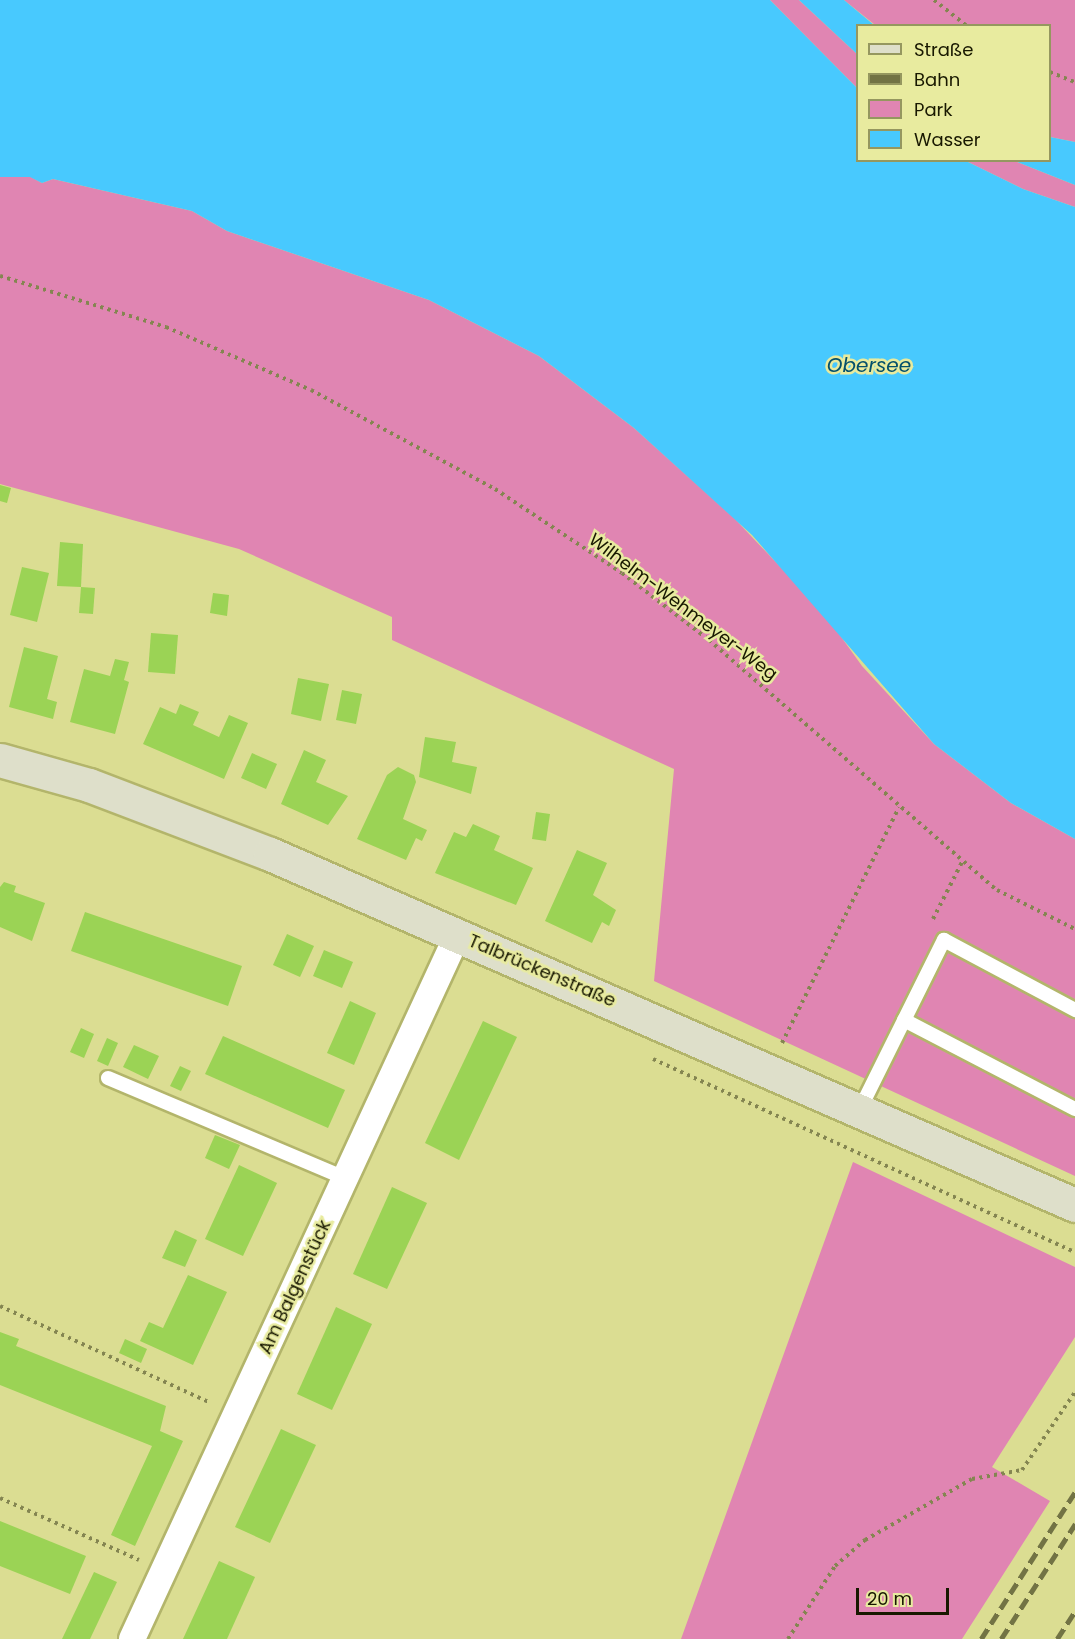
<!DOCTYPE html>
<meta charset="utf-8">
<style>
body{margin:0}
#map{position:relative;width:1075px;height:1639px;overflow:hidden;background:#dbdd92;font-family:Poppins,sans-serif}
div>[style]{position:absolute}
.green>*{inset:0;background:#e085b2}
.water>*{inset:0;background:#48c9fe}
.building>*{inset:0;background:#9bd355}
.path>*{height:4px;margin-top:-2px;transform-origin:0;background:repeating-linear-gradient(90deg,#848551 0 3px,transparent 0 7.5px)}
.roads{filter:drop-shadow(2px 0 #b3b56b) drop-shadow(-2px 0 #b3b56b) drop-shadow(0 2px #b3b56b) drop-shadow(0 -2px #b3b56b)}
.service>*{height:14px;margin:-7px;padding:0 7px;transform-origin:7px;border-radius:7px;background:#fff}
.minor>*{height:26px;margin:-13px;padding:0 13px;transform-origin:13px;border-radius:13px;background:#fff}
.secondary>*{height:33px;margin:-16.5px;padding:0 16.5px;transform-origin:16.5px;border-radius:16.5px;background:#dedfca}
.rail>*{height:4.5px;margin-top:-2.25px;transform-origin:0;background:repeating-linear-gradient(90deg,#727344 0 12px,transparent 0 18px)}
span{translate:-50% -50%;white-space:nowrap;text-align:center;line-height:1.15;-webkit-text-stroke:5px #e8eb9f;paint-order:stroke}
.street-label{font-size:18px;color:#181800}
.water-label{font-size:20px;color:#04506b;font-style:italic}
.legend{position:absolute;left:856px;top:24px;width:195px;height:138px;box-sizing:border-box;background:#e8eb9f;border:2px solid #95975f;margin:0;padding:8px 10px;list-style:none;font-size:18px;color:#181800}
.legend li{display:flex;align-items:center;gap:12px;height:30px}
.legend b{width:30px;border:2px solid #95975f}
.scale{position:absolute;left:856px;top:1588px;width:93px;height:27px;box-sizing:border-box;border:3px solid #181800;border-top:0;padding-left:8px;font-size:18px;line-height:21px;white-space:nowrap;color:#181800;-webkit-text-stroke:4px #e8eb9f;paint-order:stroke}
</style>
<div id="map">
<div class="green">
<div style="clip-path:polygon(770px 0,799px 0,857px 54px,857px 88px)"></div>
<div style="clip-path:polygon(844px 0,1075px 0,1075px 142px,1050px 137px,1050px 26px,875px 25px)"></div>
<div style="clip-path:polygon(966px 161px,1015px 161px,1075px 185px,1075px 207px,1023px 189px)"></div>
<div style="clip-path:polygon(0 177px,31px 177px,42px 183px,53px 179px,192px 211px,227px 231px,429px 300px,539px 356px,634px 428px,734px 518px,824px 613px,862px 666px,934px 744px,1011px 803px,1075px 839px,1075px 1176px,654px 981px,674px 769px,392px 640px,392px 617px,239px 549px,0 484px)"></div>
<div style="clip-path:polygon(853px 1162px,1075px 1267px,1075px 1337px,992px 1467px,1050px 1501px,962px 1639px,681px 1639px)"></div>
</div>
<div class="water">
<div style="clip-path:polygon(0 0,770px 0,857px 88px,858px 160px,966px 161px,1023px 189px,1075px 207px,1075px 839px,1011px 803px,934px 744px,752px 535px,634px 428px,539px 356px,429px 300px,227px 231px,192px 211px,53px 179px,42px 183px,30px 177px,0 177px)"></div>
<div style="clip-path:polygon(799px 0,844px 0,874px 25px,858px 26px,857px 54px)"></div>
<div style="clip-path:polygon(1050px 137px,1075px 142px,1075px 185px,1015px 161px,1050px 160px)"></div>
</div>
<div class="building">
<div style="clip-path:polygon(0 485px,11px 488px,7px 503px,0 501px)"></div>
<div style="clip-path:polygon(60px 542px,83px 544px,81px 587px,57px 586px)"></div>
<div style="clip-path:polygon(22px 567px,49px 573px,37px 622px,10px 615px)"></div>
<div style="clip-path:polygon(81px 587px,95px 588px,93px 614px,79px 613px)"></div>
<div style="clip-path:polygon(213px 593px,229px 595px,227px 616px,210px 613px)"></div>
<div style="clip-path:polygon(151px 633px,178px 635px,175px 674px,148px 672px)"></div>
<div style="clip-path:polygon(24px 647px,58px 656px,47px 699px,57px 702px,53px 719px,9px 707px)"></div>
<div style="clip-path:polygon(115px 659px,129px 662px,124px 680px,129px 682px,115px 734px,70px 722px,84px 669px,110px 676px)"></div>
<div style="clip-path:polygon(298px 678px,329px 684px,321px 721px,291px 714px)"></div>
<div style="clip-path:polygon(342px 690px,362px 694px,356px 724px,336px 720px)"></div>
<div style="clip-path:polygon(180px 704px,199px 712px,193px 725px,219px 737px,229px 715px,248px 723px,224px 779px,143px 744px,160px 707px,176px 714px)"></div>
<div style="clip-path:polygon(425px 737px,456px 742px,452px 762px,477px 767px,471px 794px,419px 777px)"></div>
<div style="clip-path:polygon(304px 750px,326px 760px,316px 782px,348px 796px,328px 825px,281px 804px)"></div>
<div style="clip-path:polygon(252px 753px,277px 764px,266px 789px,241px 778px)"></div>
<div style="clip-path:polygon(398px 767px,414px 775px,416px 782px,403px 819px,427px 830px,422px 841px,416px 838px,406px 860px,357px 839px,387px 775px)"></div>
<div style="clip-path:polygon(536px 812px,550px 814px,546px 841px,532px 839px)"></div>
<div style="clip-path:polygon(473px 824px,500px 836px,494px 850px,533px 868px,516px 905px,435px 873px,454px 832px,466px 837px)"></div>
<div style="clip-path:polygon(577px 850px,607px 863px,593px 895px,616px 910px,609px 926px,602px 922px,592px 943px,545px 921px)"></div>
<div style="clip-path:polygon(4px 882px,16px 886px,14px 892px,45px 903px,32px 941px,0 927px,0 887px)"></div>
<div style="clip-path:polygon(85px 912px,242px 966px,228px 1006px,71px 951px)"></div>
<div style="clip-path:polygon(287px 934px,314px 946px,300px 977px,273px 965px)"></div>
<div style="clip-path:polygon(324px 950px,353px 962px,342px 988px,313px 976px)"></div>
<div style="clip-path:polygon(350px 1001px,376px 1013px,354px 1065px,327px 1053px)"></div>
<div style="clip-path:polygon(483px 1021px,517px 1037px,459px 1160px,425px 1143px)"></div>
<div style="clip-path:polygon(81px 1028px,94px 1034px,84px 1058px,70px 1052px)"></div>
<div style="clip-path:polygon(223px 1036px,345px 1090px,328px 1128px,205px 1074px)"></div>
<div style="clip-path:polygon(107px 1038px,118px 1043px,108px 1066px,97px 1061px)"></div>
<div style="clip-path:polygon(134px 1045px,159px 1056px,148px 1079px,123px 1067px)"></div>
<div style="clip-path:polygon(180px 1066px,191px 1071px,181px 1091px,170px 1086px)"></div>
<div style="clip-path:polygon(215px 1135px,240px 1145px,229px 1169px,205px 1158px)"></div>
<div style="clip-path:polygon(239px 1165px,277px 1183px,243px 1256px,205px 1239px)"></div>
<div style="clip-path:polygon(392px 1187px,427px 1203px,387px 1289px,353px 1274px)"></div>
<div style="clip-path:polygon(175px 1230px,197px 1240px,185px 1267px,162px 1258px)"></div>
<div style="clip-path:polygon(188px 1275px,227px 1292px,193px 1365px,140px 1341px,149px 1322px,163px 1328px)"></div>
<div style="clip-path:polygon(336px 1307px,372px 1324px,332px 1410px,297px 1394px)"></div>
<div style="clip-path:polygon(0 1332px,19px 1339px,16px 1346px,166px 1406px,160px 1431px,183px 1441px,135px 1546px,111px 1535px,152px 1446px,0 1385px)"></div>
<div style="clip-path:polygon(125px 1339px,147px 1349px,141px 1363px,119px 1353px)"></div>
<div style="clip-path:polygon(281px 1429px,316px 1445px,270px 1543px,235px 1527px)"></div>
<div style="clip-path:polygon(0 1521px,86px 1556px,70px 1594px,0 1566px)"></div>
<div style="clip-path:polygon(219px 1561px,255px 1577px,227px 1639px,183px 1639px)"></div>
<div style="clip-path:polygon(94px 1572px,117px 1582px,90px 1639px,62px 1639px)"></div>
</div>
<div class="path">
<div style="left:934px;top:0;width:42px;rotate:38.2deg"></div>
<div style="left:1050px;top:72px;width:27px;rotate:22deg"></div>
<div style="left:0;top:276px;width:174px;rotate:17.1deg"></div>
<div style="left:166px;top:327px;width:158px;rotate:23.5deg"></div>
<div style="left:311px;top:390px;width:209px;rotate:28.3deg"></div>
<div style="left:495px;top:489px;width:152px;rotate:33.5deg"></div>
<div style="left:622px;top:573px;width:110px;rotate:37.6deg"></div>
<div style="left:709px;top:640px;width:381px;rotate:41deg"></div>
<div style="left:997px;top:890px;width:87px;rotate:26.6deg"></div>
<div style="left:933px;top:919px;width:64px;rotate:-63deg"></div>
<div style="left:782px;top:1043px;width:263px;rotate:-63.6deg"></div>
<div style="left:653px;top:1059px;width:464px;rotate:24.6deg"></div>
<div style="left:0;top:1306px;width:232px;rotate:24.7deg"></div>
<div style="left:0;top:1498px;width:152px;rotate:24deg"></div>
<div style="left:788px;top:1639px;width:87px;rotate:-57.2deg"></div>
<div style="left:835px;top:1566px;width:40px;rotate:-41deg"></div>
<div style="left:865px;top:1540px;width:123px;rotate:-29.7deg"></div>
<div style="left:972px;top:1479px;width:51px;rotate:-10.2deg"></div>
<div style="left:1022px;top:1470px;width:94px;rotate:-55.8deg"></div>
</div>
<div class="roads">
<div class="service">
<div style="left:904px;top:1020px;width:193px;rotate:27.5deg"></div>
<div style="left:108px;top:1078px;width:257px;rotate:22.9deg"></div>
<div style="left:860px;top:1109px;width:189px;rotate:-63.6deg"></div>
<div style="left:944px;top:940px;width:149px;rotate:28.1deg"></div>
</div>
<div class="minor">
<div style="left:132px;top:1639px;width:774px;rotate:-65.19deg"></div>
</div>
<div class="secondary">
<div style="left:0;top:760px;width:92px;rotate:15.7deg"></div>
<div style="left:89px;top:785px;width:194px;rotate:20.9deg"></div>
<div style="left:270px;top:854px;width:878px;rotate:23.56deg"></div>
</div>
</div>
<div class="rail">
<div style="left:981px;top:1639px;width:174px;rotate:-57.4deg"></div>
<div style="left:1001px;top:1639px;width:137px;rotate:-57.2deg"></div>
<div style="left:1057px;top:1639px;width:33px;rotate:-57deg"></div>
</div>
<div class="street-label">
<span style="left:683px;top:607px;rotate:37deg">Wilhelm-Wehmeyer-Weg</span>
<span style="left:542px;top:971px;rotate:23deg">Talbrückenstraße</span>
<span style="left:295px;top:1287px;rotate:-65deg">Am Balgenstück</span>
</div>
<div class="water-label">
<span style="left:869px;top:365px">Obersee</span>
</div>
<ul class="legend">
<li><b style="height:8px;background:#dedfca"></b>Straße</li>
<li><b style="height:8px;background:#727344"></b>Bahn</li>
<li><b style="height:16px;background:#e085b2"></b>Park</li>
<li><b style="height:16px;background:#48c9fe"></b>Wasser</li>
</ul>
<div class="scale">20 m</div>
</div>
